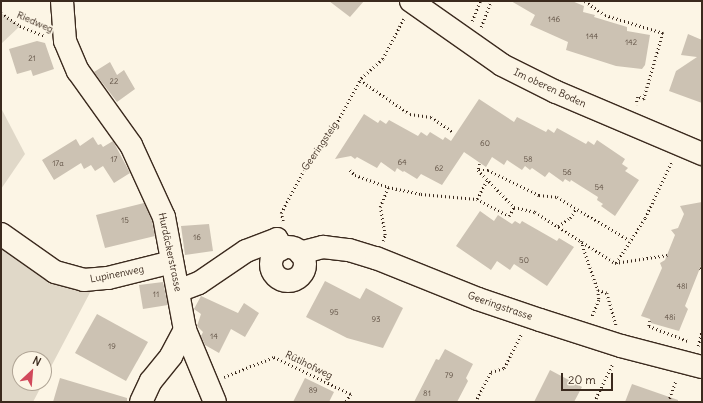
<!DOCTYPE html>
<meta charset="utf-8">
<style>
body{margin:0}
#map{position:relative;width:703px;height:403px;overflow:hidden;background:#fcf5e5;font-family:Delius,sans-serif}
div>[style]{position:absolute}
.green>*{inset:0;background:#e0d8c8}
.building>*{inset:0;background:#ccc2b3}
.path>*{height:2.5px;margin-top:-1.25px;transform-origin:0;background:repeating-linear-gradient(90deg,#3b2a1e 0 1px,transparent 0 4px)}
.roads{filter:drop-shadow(1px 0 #3b2a1e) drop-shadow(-1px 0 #3b2a1e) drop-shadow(0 1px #3b2a1e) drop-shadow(0 -1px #3b2a1e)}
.minor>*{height:22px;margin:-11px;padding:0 11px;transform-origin:11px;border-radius:11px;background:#fcf5e5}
.minor>.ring{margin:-11px;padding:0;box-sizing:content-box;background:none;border:22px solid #fcf5e5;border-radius:50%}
span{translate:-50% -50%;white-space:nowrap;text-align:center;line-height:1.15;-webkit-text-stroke:4px #fcf5e5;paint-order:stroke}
.number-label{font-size:8px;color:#5f5043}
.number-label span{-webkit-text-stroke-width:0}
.street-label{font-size:10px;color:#3b2a1e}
.frame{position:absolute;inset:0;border:2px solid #3b2a1e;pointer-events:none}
.north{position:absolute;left:12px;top:351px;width:40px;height:40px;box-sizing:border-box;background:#fcf5e5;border:1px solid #afa495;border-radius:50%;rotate:26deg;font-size:11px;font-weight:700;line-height:16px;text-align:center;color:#3b2a1e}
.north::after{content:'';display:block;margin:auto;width:14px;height:18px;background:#d1495b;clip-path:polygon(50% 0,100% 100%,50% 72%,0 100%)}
.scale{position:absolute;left:561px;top:373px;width:52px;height:18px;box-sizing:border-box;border:2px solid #3b2a1e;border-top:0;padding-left:5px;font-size:12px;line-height:14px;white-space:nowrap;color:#3b2a1e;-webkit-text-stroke:3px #fcf5e5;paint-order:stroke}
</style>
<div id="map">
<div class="green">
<div style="clip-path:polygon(1px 13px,20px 26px,1px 44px)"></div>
<div style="clip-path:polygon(1px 108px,25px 154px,1px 189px)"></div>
<div style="clip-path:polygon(1px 240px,94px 285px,44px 380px,44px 359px,20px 359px,20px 383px,43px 383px,33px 402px,1px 402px)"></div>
</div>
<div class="building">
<div style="clip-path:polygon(329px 1px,364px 1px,350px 17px)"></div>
<div style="clip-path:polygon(511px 1px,572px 1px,584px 6px,583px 12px,595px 15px,594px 17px,627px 27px,627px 31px,650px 35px,645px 65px,642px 69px,616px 66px,566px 50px,568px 42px,530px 25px,535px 15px)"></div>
<div style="clip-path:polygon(688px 34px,702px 40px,702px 103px,669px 91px,676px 71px,697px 57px,681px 55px)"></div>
<div style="clip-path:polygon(37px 41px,45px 43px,54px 69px,33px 76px,31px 70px,17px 74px,9px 49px)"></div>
<div style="clip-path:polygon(110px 62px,117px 75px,124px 70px,135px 89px,117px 102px,94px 72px)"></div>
<div style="clip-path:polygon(479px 99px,514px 122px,517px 117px,546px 132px,548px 129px,554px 133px,557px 128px,586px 144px,588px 141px,594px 145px,597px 140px,625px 159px,622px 164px,628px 168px,625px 171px,639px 180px,615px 216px,601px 206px,603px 204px,597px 200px,598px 197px,571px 180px,570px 182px,565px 179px,563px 182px,549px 172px,545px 177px,532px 168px,530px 170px,525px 166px,522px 170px,507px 160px,504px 165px,492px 157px,486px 167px,464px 152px,442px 185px,421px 174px,417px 179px,404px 171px,403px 172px,397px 168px,395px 172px,381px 162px,377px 168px,357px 157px,355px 159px,351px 156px,335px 159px,364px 114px,378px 123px,380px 120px,386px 124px,389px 120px,418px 136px,421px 132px,427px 136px,430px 132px,443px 140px,445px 137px,451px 141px)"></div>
<div style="clip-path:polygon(93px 137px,98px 145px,101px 144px,103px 147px,113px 141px,130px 173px,114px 183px,103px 166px,95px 171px,91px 165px,84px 169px,81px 163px,54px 180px,42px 160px,76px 139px,80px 146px)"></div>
<div style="clip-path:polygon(702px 202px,702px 263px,685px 306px,688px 309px,679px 331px,651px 323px,650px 319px,641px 316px,662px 268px,660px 263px,665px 260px,675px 235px,671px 230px,678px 228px,684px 214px,680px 206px)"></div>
<div style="clip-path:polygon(144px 203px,152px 221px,155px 236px,105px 248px,96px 215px)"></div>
<div style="clip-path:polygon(480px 211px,494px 221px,498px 215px,512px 224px,515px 221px,520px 224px,522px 221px,557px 241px,559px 238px,574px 247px,547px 286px,514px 264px,510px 270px,497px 261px,491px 270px,456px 246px)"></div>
<div style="clip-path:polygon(209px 224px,213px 251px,185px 255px,181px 226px)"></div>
<div style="clip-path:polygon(325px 281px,360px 299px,366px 288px,403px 308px,383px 348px,347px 338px,306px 317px)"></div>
<div style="clip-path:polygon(163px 282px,168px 305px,143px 309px,139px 285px)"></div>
<div style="clip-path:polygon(201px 296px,238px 313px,244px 303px,259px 313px,245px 337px,231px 329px,219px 353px,205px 345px,201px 336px,203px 332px,197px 326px,201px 314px,194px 309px)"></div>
<div style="clip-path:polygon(97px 314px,148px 342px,126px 381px,75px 353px)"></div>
<div style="clip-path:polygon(445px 349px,473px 364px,466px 378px,468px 381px,457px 402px,414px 402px,436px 359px,439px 360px)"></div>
<div style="clip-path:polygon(550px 370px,582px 387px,574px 402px,534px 402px)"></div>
<div style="clip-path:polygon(60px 378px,127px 398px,127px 402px,53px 402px)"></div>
<div style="clip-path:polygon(305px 378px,334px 392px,329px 402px,293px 402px)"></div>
<div style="clip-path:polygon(632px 384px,678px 400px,678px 402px,625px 402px)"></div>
</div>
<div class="path">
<div style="left:585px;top:1px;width:24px;rotate:35deg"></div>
<div style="left:605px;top:15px;width:61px;rotate:17.2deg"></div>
<div style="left:663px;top:33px;width:69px;rotate:106.1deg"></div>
<div style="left:644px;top:99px;width:6px;rotate:-162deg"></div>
<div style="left:638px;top:97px;width:8px;rotate:104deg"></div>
<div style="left:1px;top:13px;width:23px;rotate:34deg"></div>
<div style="left:20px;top:26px;width:27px;rotate:22deg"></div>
<div style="left:404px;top:19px;width:45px;rotate:117.7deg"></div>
<div style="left:383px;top:59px;width:31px;rotate:138deg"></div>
<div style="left:360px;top:80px;width:60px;rotate:34.2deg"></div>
<div style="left:410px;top:114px;width:21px;rotate:8deg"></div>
<div style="left:431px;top:117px;width:27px;rotate:34deg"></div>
<div style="left:472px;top:21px;width:22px;rotate:-68deg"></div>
<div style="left:481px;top:27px;width:28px;rotate:-69deg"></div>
<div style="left:480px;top:164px;width:6px;rotate:108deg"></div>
<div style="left:478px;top:170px;width:52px;rotate:45.8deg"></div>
<div style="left:514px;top:207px;width:22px;rotate:13deg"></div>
<div style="left:535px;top:212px;width:95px;rotate:32.5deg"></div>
<div style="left:615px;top:263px;width:53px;rotate:-8.7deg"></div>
<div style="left:350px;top:170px;width:7px;rotate:45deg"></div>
<div style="left:355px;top:175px;width:35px;rotate:20deg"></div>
<div style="left:388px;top:187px;width:34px;rotate:12deg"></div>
<div style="left:421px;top:194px;width:56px;rotate:5.1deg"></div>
<div style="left:477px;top:199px;width:36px;rotate:28deg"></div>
<div style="left:509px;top:216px;width:10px;rotate:-61deg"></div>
<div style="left:479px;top:170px;width:9px"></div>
<div style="left:488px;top:170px;width:57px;rotate:26.1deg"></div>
<div style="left:539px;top:195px;width:18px;rotate:6deg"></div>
<div style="left:557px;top:197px;width:84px;rotate:30.8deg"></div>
<div style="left:477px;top:199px;width:21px;rotate:-62deg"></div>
<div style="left:283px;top:221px;width:8px;rotate:-104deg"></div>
<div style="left:281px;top:213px;width:55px;rotate:-62deg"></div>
<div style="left:307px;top:164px;width:45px;rotate:-53.1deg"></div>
<div style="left:334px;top:128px;width:55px;rotate:-61.6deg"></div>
<div style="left:558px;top:226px;width:14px;rotate:-34deg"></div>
<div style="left:570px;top:218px;width:11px;rotate:-56deg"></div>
<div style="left:383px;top:241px;width:6px;rotate:-72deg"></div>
<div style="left:385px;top:235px;width:28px;rotate:-100deg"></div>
<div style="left:380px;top:207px;width:22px;rotate:-68deg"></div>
<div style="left:581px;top:241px;width:52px;rotate:70.9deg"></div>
<div style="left:598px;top:290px;width:10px;rotate:84deg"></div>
<div style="left:599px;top:300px;width:18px;rotate:112deg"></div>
<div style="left:616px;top:263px;width:54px;rotate:-57.2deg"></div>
<div style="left:645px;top:218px;width:63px;rotate:-64.7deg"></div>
<div style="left:700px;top:268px;width:2px;rotate:27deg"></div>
<div style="left:598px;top:290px;width:9px;rotate:18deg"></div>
<div style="left:607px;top:293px;width:33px;rotate:74deg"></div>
<div style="left:650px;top:321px;width:5px;rotate:101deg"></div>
<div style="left:649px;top:326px;width:42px;rotate:21deg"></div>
<div style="left:698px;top:346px;width:16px;rotate:-76deg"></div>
<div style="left:224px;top:377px;width:54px;rotate:-21.8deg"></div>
<div style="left:274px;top:357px;width:85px;rotate:25.7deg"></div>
<div style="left:351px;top:394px;width:9px;rotate:122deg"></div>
<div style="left:475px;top:402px;width:34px;rotate:-62deg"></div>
<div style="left:491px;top:372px;width:14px;rotate:-17deg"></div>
<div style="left:504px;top:368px;width:39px;rotate:-63deg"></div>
<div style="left:594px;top:402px;width:43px;rotate:-64deg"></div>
<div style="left:668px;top:402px;width:23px;rotate:-70deg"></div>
</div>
<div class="roads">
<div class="minor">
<div style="left:62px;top:1px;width:40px;rotate:85.7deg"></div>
<div style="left:65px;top:41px;width:33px;rotate:67deg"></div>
<div style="left:78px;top:71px;width:91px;rotate:54.4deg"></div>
<div style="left:131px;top:145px;width:79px;rotate:65.4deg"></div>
<div style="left:164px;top:217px;width:115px;rotate:79.5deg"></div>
<div style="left:185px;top:330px;width:78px;rotate:67.4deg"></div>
<div style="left:411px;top:1px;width:111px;rotate:35.1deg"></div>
<div style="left:502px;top:65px;width:60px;rotate:26.6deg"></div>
<div style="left:556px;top:92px;width:159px;rotate:23deg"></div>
<div style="left:1px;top:234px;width:66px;rotate:35.1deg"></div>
<div style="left:55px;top:272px;width:30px;rotate:15deg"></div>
<div style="left:84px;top:280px;width:24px;rotate:-5deg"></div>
<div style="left:108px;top:278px;width:66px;rotate:-14deg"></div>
<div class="ring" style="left:271px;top:247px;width:12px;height:12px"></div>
<div style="left:300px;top:253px;width:24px;rotate:-15deg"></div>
<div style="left:323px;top:247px;width:26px;rotate:7deg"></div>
<div style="left:349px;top:250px;width:28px;rotate:17deg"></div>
<div style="left:376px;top:258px;width:110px;rotate:21.9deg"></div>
<div style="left:478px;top:299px;width:65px;rotate:18.7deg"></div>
<div style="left:540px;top:320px;width:85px;rotate:17.8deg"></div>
<div style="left:621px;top:346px;width:84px;rotate:14.5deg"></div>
<div style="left:178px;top:291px;width:22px;rotate:-21deg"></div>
<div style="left:199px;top:283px;width:57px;rotate:-34.2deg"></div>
<div style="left:246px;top:251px;width:33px;rotate:-21deg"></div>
<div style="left:277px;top:239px;width:11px;rotate:68deg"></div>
<div style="left:141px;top:402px;width:23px;rotate:-65deg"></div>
<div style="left:151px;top:381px;width:32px;rotate:-51deg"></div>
<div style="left:171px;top:356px;width:30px;rotate:-62deg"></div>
</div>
</div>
<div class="number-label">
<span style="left:554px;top:20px">146</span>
<span style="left:592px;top:37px">144</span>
<span style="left:631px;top:43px">142</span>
<span style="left:32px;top:59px">21</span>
<span style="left:114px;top:82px">22</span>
<span style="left:485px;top:144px">60</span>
<span style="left:114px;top:160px">17</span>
<span style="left:528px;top:160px">58</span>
<span style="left:402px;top:163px">64</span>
<span style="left:58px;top:164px">17a</span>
<span style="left:439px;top:169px">62</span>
<span style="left:567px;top:173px">56</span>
<span style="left:599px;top:188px">54</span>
<span style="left:125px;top:221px">15</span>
<span style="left:197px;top:238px">16</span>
<span style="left:524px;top:261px">50</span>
<span style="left:682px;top:287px">48l</span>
<span style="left:156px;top:295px">11</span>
<span style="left:334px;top:313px">95</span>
<span style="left:670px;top:318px">48i</span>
<span style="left:376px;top:320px">93</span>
<span style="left:214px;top:337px">14</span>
<span style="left:112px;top:347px">19</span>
<span style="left:449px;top:376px">79</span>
<span style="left:313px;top:391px">89</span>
<span style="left:427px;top:394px">81</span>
</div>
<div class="street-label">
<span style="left:35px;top:22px;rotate:24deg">Riedweg</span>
<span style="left:550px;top:88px;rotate:25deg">Im oberen Boden</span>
<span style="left:320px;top:146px;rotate:-56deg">Geeringsteig</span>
<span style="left:170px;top:252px;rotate:78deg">Hurdäckerstrasse</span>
<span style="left:117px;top:274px;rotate:-11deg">Lupinenweg</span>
<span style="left:500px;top:306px;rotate:19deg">Geeringstrasse</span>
<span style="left:309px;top:365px;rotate:26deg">Rütihofweg</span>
</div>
<div class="frame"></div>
<div class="north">N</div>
<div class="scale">20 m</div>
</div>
